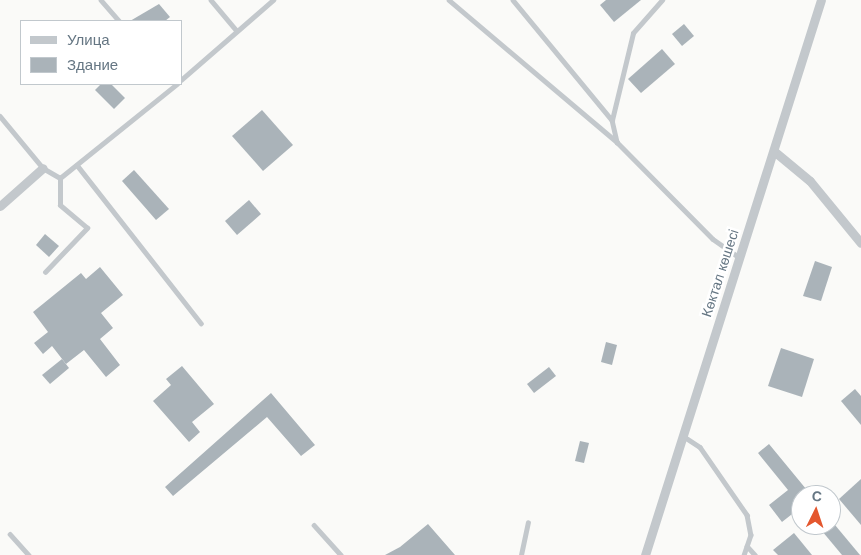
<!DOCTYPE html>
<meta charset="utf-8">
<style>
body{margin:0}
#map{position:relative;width:861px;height:555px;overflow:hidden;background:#fafaf8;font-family:"DM Sans",sans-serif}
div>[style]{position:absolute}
.building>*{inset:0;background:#aab3b9}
.service>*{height:4.5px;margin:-2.25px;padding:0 2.25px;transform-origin:2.25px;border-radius:2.25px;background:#c3c8cc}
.minor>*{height:9px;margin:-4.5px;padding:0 4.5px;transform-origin:4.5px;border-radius:4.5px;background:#c3c8cc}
span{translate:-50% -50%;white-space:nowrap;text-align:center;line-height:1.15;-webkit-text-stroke:5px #fff;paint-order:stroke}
.street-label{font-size:14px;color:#657683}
.legend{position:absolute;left:20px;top:20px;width:162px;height:65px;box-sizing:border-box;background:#fff;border:1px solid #c1c8cd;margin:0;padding:6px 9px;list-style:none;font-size:15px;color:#657683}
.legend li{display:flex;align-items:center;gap:10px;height:25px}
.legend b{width:25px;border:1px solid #c1c8cd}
.north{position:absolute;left:791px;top:485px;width:50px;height:50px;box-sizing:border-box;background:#fff;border:1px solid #c1c8cd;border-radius:50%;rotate:4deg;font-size:14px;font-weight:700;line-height:20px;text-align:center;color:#657683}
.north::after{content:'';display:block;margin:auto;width:18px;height:22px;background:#e4572e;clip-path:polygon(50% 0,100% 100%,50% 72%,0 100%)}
</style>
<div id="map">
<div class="building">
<div style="clip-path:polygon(606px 0,641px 0,614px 22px,600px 5px)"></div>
<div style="clip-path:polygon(159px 4px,170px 17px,165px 21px,130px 21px)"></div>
<div style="clip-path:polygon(684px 24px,694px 36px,682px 46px,672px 34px)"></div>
<div style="clip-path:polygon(662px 49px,675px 64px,641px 93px,628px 79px)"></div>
<div style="clip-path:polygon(101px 84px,111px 84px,125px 98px,114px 109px,95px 90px)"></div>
<div style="clip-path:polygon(262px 110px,293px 145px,263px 171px,232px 136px)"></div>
<div style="clip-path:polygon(134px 170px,169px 209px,156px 220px,122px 181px)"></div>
<div style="clip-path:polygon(249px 200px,261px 214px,237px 235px,225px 221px)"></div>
<div style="clip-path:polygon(45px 234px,59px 246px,49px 257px,36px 245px)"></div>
<div style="clip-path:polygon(815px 261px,832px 267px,821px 301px,803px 296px)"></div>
<div style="clip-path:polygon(100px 267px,123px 295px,101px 313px,113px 328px,100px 339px,120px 365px,106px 377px,84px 350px,66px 364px,52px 346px,43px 354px,34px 343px,48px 332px,33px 312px,81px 273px,86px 279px)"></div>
<div style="clip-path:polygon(606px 342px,617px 345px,612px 365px,601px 362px)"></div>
<div style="clip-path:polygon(781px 348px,814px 359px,802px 397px,768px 386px)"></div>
<div style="clip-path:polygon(62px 359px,69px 368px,50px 384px,42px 375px)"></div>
<div style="clip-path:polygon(182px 366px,214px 404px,192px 422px,200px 432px,189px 442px,153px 401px,171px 385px,166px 379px)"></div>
<div style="clip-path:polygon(549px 367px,556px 376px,534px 393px,527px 384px)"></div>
<div style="clip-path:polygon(855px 389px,861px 396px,861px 425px,841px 401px)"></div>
<div style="clip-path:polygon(271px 393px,315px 445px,301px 456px,267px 417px,173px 496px,165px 487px)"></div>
<div style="clip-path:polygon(580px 441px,589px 443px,584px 463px,575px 461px)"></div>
<div style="clip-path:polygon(769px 444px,811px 495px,801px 495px,801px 507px,782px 522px,769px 505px,788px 490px,758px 453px)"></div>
<div style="clip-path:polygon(861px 479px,861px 525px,839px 499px)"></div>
<div style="clip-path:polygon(428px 524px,455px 555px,385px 555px,400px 547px)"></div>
<div style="clip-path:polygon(817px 525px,835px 525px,860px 555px,842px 555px)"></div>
<div style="clip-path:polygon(794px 533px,812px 555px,778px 555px,773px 550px)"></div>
</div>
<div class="service">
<div style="left:101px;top:0;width:28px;rotate:49deg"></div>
<div style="left:211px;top:0;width:39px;rotate:50deg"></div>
<div style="left:449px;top:0;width:220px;rotate:40.2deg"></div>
<div style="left:617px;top:142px;width:136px;rotate:45.3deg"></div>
<div style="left:713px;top:239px;width:32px;rotate:35deg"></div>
<div style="left:513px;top:0;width:156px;rotate:50.5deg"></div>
<div style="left:612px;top:120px;width:23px;rotate:77deg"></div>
<div style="left:181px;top:80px;width:122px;rotate:-41deg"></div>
<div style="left:0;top:116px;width:67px;rotate:50.4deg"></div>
<div style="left:43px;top:168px;width:20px;rotate:30deg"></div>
<div style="left:60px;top:178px;width:150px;rotate:-38.8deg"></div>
<div style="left:612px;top:120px;width:89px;rotate:-76.4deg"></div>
<div style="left:633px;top:33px;width:44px;rotate:-48.7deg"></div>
<div style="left:77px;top:165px;width:201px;rotate:51.9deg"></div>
<div style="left:45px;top:272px;width:61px;rotate:-46.3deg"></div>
<div style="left:87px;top:228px;width:35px;rotate:-140deg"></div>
<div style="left:60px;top:205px;width:27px;rotate:-90deg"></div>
<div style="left:683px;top:436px;width:20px;rotate:33deg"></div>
<div style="left:700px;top:447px;width:83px;rotate:55.3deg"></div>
<div style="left:747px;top:515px;width:20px;rotate:79deg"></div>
<div style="left:751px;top:535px;width:21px;rotate:109deg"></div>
<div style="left:314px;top:525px;width:40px;rotate:48deg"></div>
<div style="left:10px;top:534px;width:28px;rotate:48deg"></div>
<div style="left:747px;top:546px;width:12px;rotate:48deg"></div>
<div style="left:521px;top:555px;width:33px;rotate:-78deg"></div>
</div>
<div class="minor">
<div style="left:775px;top:152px;width:45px;rotate:39.6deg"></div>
<div style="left:810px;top:181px;width:80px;rotate:50.6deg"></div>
<div style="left:0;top:206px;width:57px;rotate:-41.5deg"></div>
<div style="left:645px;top:555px;width:582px;rotate:-72.41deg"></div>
</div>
<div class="street-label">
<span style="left:720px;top:273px;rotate:-72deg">Көктал көшесі</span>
</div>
<ul class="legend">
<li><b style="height:6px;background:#c3c8cc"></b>Улица</li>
<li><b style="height:14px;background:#aab3b9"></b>Здание</li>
</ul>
<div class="north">С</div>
</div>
